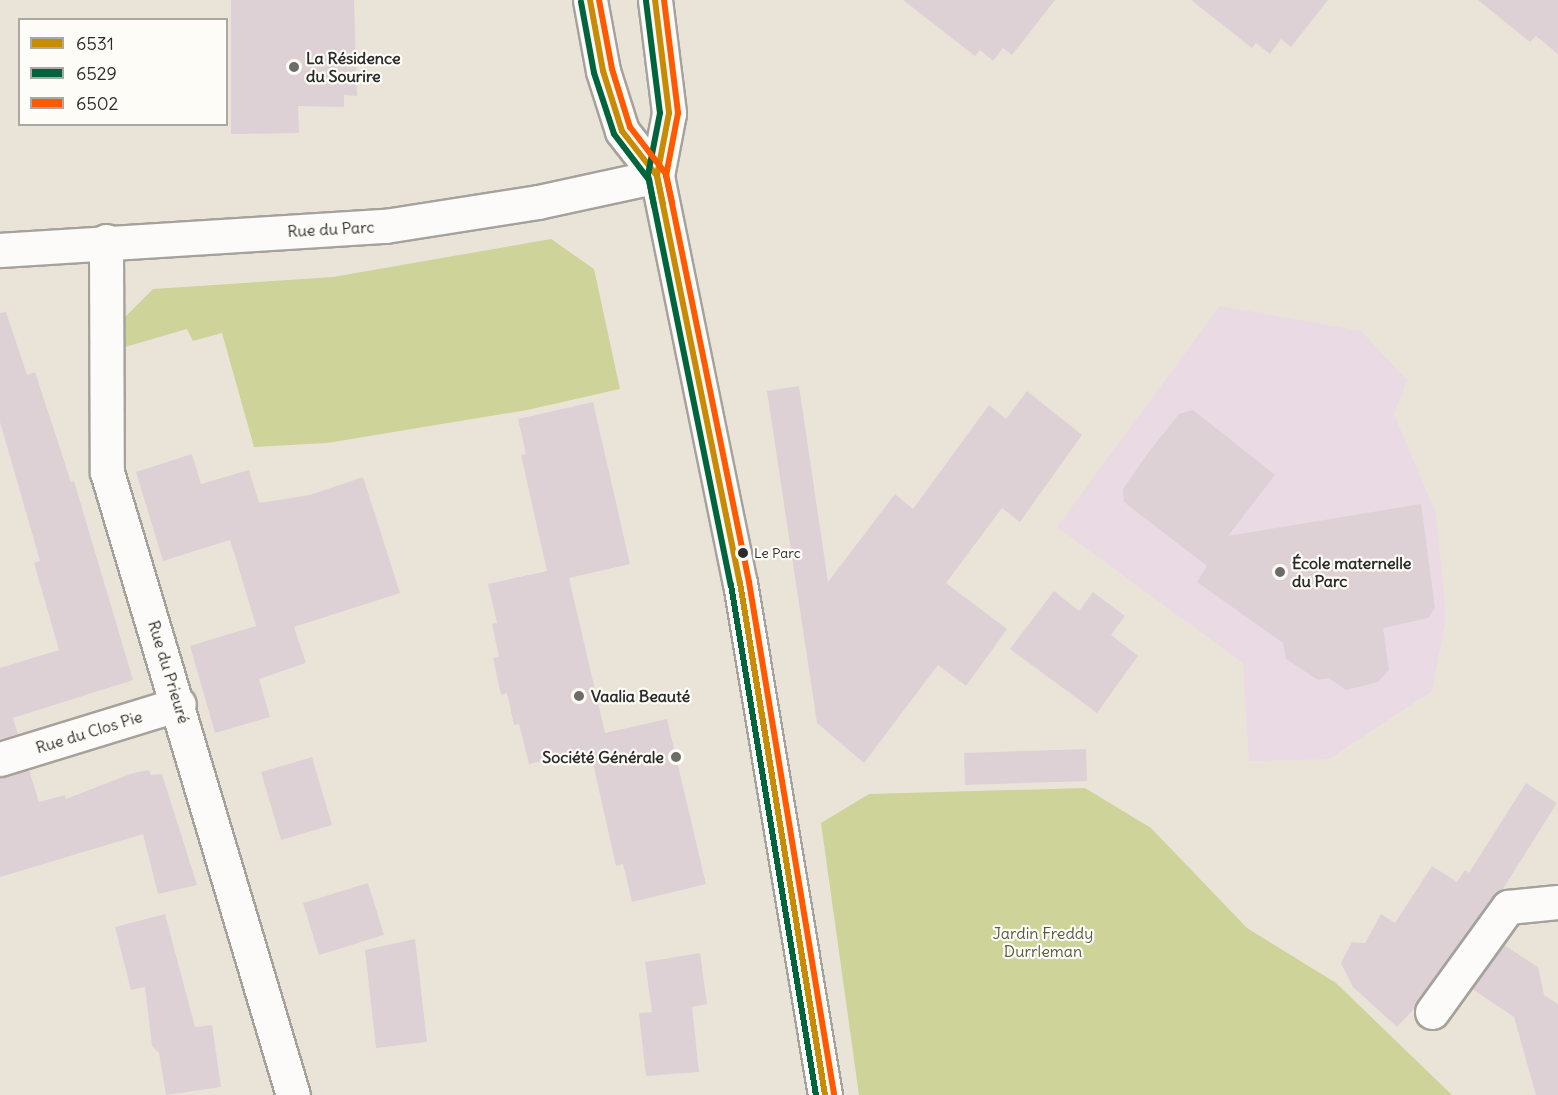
<!DOCTYPE html>
<meta charset="utf-8">
<style>
body{margin:0}
#map{position:relative;width:1558px;height:1095px;overflow:hidden;background:#eae4d8;font-family:Delius,sans-serif}
div>[style]{position:absolute}
.built>*{inset:0;background:#e9dae4}
.green>*{inset:0;background:#ced39a}
.building>*{inset:0;background:#ddd1d5}
.roads{filter:drop-shadow(2px 0 #a5a29b) drop-shadow(-2px 0 #a5a29b) drop-shadow(0 2px #a5a29b) drop-shadow(0 -2px #a5a29b)}
.minor>*{height:33px;margin:-16.5px;padding:0 16.5px;transform-origin:16.5px;border-radius:16.5px;background:#fcfbf9}
.tertiary>*{height:33px;margin:-16.5px;padding:0 16.5px;transform-origin:16.5px;border-radius:16.5px;background:#fcfbf9}
.bus-1>*{height:6px;margin:-3px;padding:0 3px;transform-origin:3px;border-radius:3px;background:#ca8b04}
.bus-2>*{height:6px;margin:-3px;padding:0 3px;transform-origin:3px;border-radius:3px;background:#00643c}
.bus-3>*{height:6px;margin:-3px;padding:0 3px;transform-origin:3px;border-radius:3px;background:#ff5a00}
.dots>*{width:16px;height:16px;translate:-50% -50%;box-sizing:border-box;border:3px solid #fdfcf7;border-radius:50%}
span{translate:-50% -50%;white-space:nowrap;text-align:center;line-height:1.15;-webkit-text-stroke:4.5px #fdfcf7;paint-order:stroke}
.bus-label{font-size:14px;color:#2b2b2b}
.left{translate:0 -50%;text-align:left}
.poi-label{font-size:16px;color:#2b2b2b;font-weight:700}
.right{translate:-100% -50%;text-align:right}
.street-label{font-size:16px;color:#2b2b2b}
.park-label{font-size:16px;color:#55593d}
.legend{position:absolute;left:18px;top:18px;width:210px;height:108px;box-sizing:border-box;background:#fdfcf7;border:2px solid #a9a8a5;margin:0;padding:8px 10px;list-style:none;font-size:18px;color:#2b2b2b}
.legend li{display:flex;align-items:center;gap:12px;height:30px}
.legend b{width:30px;border:2px solid #a9a8a5}
</style>
<div id="map">
<div class="built">
<div style="clip-path:polygon(1220px 306px,1361px 331px,1407px 380px,1394px 414px,1436px 514px,1446px 617px,1432px 691px,1329px 759px,1249px 761px,1243px 663px,1057px 527px)"></div>
</div>
<div class="green">
<div style="clip-path:polygon(551px 239px,594px 269px,620px 389px,527px 410px,327px 443px,254px 447px,222px 333px,193px 341px,187px 329px,125px 347px,123px 319px,153px 289px,333px 277px)"></div>
<div style="clip-path:polygon(1085px 788px,1151px 828px,1247px 928px,1336px 983px,1452px 1095px,859px 1095px,821px 823px,869px 794px)"></div>
</div>
<div class="building">
<div style="clip-path:polygon(231px 0,354px 0,357px 96px,344px 95px,344px 107px,298px 106px,299px 133px,231px 134px)"></div>
<div style="clip-path:polygon(903px 0,1055px 0,1012px 55px,1003px 48px,993px 61px,980px 50px,975px 56px)"></div>
<div style="clip-path:polygon(1191px 0,1328px 0,1291px 47px,1281px 39px,1270px 54px,1256px 43px,1252px 48px)"></div>
<div style="clip-path:polygon(1478px 0,1558px 0,1558px 54px,1536px 36px,1530px 42px)"></div>
<div style="clip-path:polygon(6px 312px,27px 375px,35px 372px,71px 482px,74px 481px,133px 680px,13px 718px,18px 734px,0 739px,0 668px,59px 650px,34px 563px,40px 561px,0 422px,0 313px)"></div>
<div style="clip-path:polygon(799px 386px,828px 582px,895px 494px,913px 509px,989px 405px,1006px 419px,1027px 391px,1082px 435px,1020px 522px,1002px 508px,946px 583px,1007px 629px,966px 686px,938px 665px,864px 763px,817px 723px,767px 391px)"></div>
<div style="clip-path:polygon(593px 402px,630px 564px,569px 578px,588px 660px,605px 733px,667px 719px,706px 884px,632px 902px,623px 864px,616px 866px,590px 750px,529px 764px,519px 724px,514px 725px,507px 693px,501px 695px,493px 658px,499px 657px,492px 624px,497px 623px,488px 584px,547px 571px,521px 455px,526px 454px,518px 419px)"></div>
<div style="clip-path:polygon(1193px 410px,1275px 475px,1228px 536px,1421px 504px,1435px 608px,1428px 618px,1383px 628px,1389px 670px,1378px 682px,1346px 690px,1329px 678px,1318px 680px,1286px 659px,1283px 643px,1197px 582px,1207px 566px,1124px 502px,1123px 489px,1148px 453px,1179px 414px)"></div>
<div style="clip-path:polygon(192px 454px,201px 484px,249px 470px,259px 503px,310px 495px,363px 477px,400px 593px,294px 627px,306px 663px,259px 679px,270px 717px,215px 733px,190px 646px,256px 626px,236px 559px,230px 540px,163px 561px,136px 472px)"></div>
<div style="clip-path:polygon(1054px 591px,1079px 611px,1093px 592px,1125px 616px,1111px 635px,1138px 656px,1097px 713px,1010px 649px)"></div>
<div style="clip-path:polygon(1086px 749px,1087px 781px,965px 785px,964px 753px)"></div>
<div style="clip-path:polygon(312px 757px,332px 825px,281px 840px,261px 772px)"></div>
<div style="clip-path:polygon(29px 770px,39px 802px,65px 795px,66px 799px,133px 773px,149px 770px,151px 775px,162px 774px,197px 885px,158px 894px,143px 834px,0 877px,0 777px)"></div>
<div style="clip-path:polygon(1526px 783px,1557px 803px,1503px 889px,1493px 896px,1413px 1010px,1397px 1027px,1353px 987px,1341px 963px,1352px 942px,1365px 943px,1381px 914px,1395px 923px,1432px 866px,1457px 882px,1465px 870px,1469px 873px)"></div>
<div style="clip-path:polygon(368px 883px,384px 935px,319px 955px,303px 903px)"></div>
<div style="clip-path:polygon(165px 914px,195px 1027px,212px 1025px,221px 1087px,166px 1095px,159px 1053px,152px 1046px,145px 987px,131px 990px,115px 927px)"></div>
<div style="clip-path:polygon(415px 939px,427px 1042px,376px 1048px,365px 950px)"></div>
<div style="clip-path:polygon(1504px 945px,1538px 967px,1544px 995px,1558px 1004px,1558px 1095px,1536px 1095px,1514px 1017px,1472px 989px)"></div>
<div style="clip-path:polygon(700px 953px,707px 1004px,692px 1007px,699px 1072px,646px 1076px,639px 1013px,652px 1012px,645px 962px)"></div>
</div>
<div class="roads">
<div class="minor">
<div style="left:106px;top:241px;width:231px;rotate:89.8deg"></div>
<div style="left:107px;top:472px;width:650px;rotate:73.38deg"></div>
<div style="left:0;top:250px;width:386px;rotate:-3.6deg"></div>
<div style="left:385px;top:226px;width:155px;rotate:-8.9deg"></div>
<div style="left:538px;top:202px;width:122px;rotate:-12.3deg"></div>
<div style="left:0;top:759px;width:187px;rotate:-17.1deg"></div>
<div style="left:1432px;top:1012px;width:130px;rotate:-54.1deg"></div>
<div style="left:1508px;top:907px;width:50px;rotate:-5.7deg"></div>
</div>
<div class="tertiary">
<div style="left:590px;top:0;width:72px;rotate:79.6deg"></div>
<div style="left:603px;top:71px;width:63px;rotate:72.4deg"></div>
<div style="left:622px;top:131px;width:57px;rotate:52.1deg"></div>
<div style="left:655px;top:0;width:114px;rotate:82.9deg"></div>
<div style="left:669px;top:113px;width:64px;rotate:100.8deg"></div>
<div style="left:657px;top:176px;width:415px;rotate:78.5deg"></div>
<div style="left:740px;top:583px;width:519px;rotate:80.57deg"></div>
</div>
</div>
<div class="bus-1">
<div style="left:590px;top:0;width:72px;rotate:79.6deg"></div>
<div style="left:603px;top:71px;width:63px;rotate:72.4deg"></div>
<div style="left:622px;top:131px;width:57px;rotate:52.1deg"></div>
<div style="left:657px;top:176px;width:415px;rotate:78.5deg"></div>
<div style="left:740px;top:583px;width:519px;rotate:80.57deg"></div>
<div style="left:655px;top:0;width:114px;rotate:82.9deg"></div>
<div style="left:669px;top:113px;width:64px;rotate:100.8deg"></div>
<div style="left:657px;top:176px;width:29px;rotate:78deg"></div>
</div>
<div class="bus-2">
<div style="left:646px;top:1px;width:113px;rotate:82.9deg"></div>
<div style="left:660px;top:113px;width:63px;rotate:101deg"></div>
<div style="left:648px;top:175px;width:32px;rotate:79deg"></div>
<div style="left:581px;top:2px;width:72px;rotate:79.6deg"></div>
<div style="left:594px;top:73px;width:64px;rotate:71.8deg"></div>
<div style="left:614px;top:134px;width:58px;rotate:52.7deg"></div>
<div style="left:649px;top:180px;width:413px;rotate:78.6deg"></div>
<div style="left:731px;top:585px;width:517px;rotate:80.54deg"></div>
</div>
<div class="bus-3">
<div style="left:599px;top:0;width:70px;rotate:79.3deg"></div>
<div style="left:612px;top:69px;width:61px;rotate:72.8deg"></div>
<div style="left:630px;top:127px;width:59px;rotate:52.5deg"></div>
<div style="left:666px;top:174px;width:416px;rotate:78.5deg"></div>
<div style="left:749px;top:582px;width:519px;rotate:80.57deg"></div>
<div style="left:664px;top:0;width:114px;rotate:82.9deg"></div>
<div style="left:678px;top:113px;width:64px;rotate:100.8deg"></div>
<div style="left:666px;top:176px;width:27px;rotate:77deg"></div>
</div>
<div class="dots">
<div style="left:294px;top:67px;background:#6e6c68"></div>
<div style="left:743px;top:553px;background:#2b2b2b"></div>
<div style="left:1280px;top:572px;background:#6e6c68"></div>
<div style="left:579px;top:696px;background:#6e6c68"></div>
<div style="left:676px;top:757px;background:#6e6c68"></div>
</div>
<div class="bus-label">
<span class="left" style="left:754px;top:553px">Le Parc</span>
</div>
<div class="poi-label">
<span class="left" style="left:306px;top:67px">La Résidence<br>du Sourire</span>
<span class="left" style="left:1292px;top:572px">École maternelle<br>du Parc</span>
<span class="left" style="left:591px;top:696px">Vaalia Beauté</span>
<span class="right" style="left:664px;top:757px">Société Générale</span>
</div>
<div class="street-label">
<span style="left:331px;top:229px;rotate:-3deg">Rue du Parc</span>
<span style="left:169px;top:672px;rotate:73deg">Rue du Prieuré</span>
<span style="left:89px;top:732px;rotate:-17deg">Rue du Clos Pie</span>
</div>
<div class="park-label">
<span style="left:1043px;top:942px">Jardin Freddy<br>Durrleman</span>
</div>
<ul class="legend">
<li><b style="height:8px;background:#ca8b04"></b>6531</li>
<li><b style="height:8px;background:#00643c"></b>6529</li>
<li><b style="height:8px;background:#ff5a00"></b>6502</li>
</ul>
</div>
